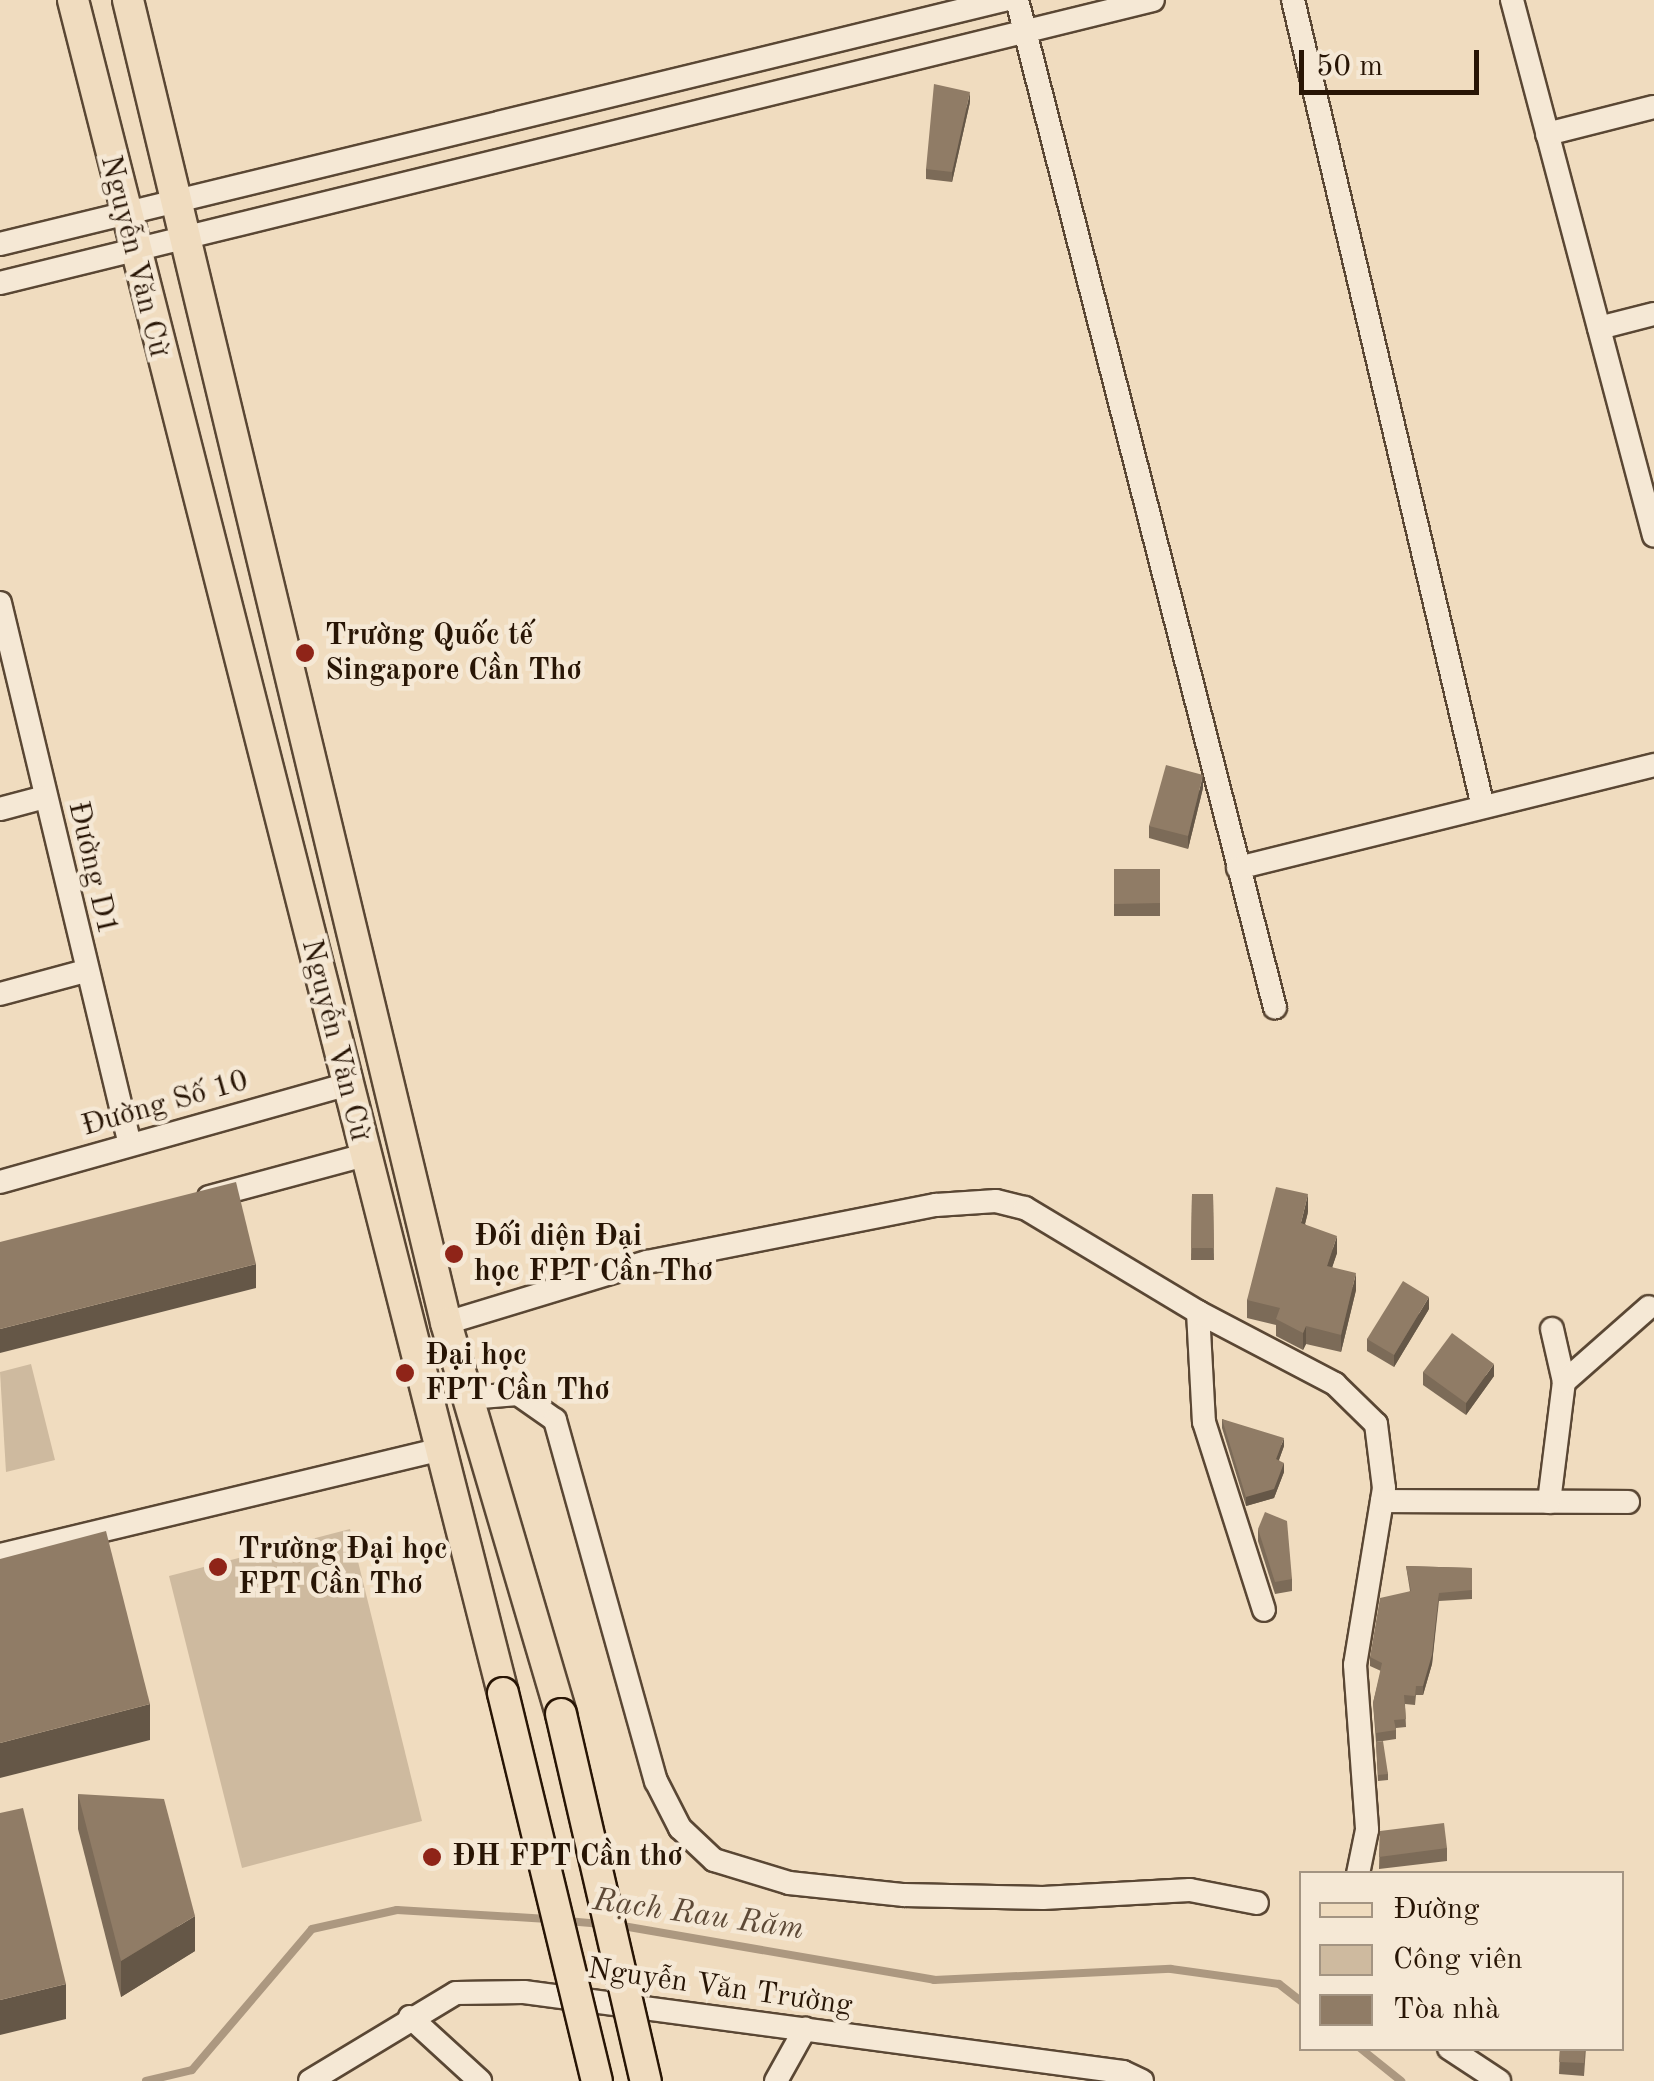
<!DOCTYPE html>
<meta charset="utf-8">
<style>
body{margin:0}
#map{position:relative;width:1654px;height:2081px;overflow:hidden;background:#f0dcbf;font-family:"Old Standard TT",serif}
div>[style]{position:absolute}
.green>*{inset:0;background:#ceba9f}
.stream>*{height:8px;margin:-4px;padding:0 4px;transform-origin:4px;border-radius:4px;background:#ac9880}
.roads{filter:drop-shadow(2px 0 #5a4734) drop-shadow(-2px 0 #5a4734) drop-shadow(0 2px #5a4734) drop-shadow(0 -2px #5a4734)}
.minor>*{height:22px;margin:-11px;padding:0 11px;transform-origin:11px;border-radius:11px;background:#f5e8d5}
.major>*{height:30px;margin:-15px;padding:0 15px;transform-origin:15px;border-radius:15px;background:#f0dcbf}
.bridges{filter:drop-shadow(2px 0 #281505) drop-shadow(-2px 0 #281505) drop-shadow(0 2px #281505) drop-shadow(0 -2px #281505)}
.major-bridge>*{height:30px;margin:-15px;padding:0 15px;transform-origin:15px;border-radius:15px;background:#f0dcbf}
.wall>*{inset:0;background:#7c6b58}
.shaded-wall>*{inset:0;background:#655747}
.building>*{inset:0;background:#907c66}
.dots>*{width:28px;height:28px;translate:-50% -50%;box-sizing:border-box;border:5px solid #f5e8d5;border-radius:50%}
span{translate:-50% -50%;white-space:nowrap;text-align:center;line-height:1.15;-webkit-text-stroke:9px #f5e8d5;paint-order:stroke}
.street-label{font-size:30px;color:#281505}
.poi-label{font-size:30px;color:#281505;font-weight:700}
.left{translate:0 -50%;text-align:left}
.water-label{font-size:32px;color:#5d4936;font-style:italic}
.legend{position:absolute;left:1299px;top:1871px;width:325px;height:180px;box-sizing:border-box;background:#f5e8d5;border:2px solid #a39482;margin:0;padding:12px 18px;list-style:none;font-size:30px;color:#281505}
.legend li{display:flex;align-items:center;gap:20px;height:50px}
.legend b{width:50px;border:2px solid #a39482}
.scale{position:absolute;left:1299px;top:50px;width:180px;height:45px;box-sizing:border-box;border:5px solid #281505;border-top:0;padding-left:12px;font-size:30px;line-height:35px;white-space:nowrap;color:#281505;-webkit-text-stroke:8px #f5e8d5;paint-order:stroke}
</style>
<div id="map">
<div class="green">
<div style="clip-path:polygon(31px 1364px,55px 1460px,6px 1472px,0 1372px)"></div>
<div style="clip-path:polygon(350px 1529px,422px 1821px,242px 1868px,169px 1576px)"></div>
</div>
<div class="stream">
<div style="left:567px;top:1921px;width:36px;rotate:5deg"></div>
<div style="left:617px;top:1925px;width:322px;rotate:9.8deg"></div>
<div style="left:934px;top:1980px;width:237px;rotate:-2.7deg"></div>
<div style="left:1171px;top:1969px;width:109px;rotate:7.9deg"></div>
<div style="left:1279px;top:1984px;width:29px;rotate:38deg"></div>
<div style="left:1360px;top:2048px;width:53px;rotate:38.8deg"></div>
<div style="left:146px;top:2081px;width:47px;rotate:-13.4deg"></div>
<div style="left:192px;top:2070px;width:185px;rotate:-49.6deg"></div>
<div style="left:312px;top:1929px;width:87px;rotate:-12.6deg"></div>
<div style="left:397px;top:1910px;width:151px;rotate:3.4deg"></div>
</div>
<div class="roads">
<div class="minor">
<div style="left:1017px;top:0;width:1040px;rotate:75.64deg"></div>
<div style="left:1293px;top:0;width:829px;rotate:76.75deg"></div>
<div style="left:1512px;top:0;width:554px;rotate:75.16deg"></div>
<div style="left:1547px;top:134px;width:110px;rotate:-14.2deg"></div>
<div style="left:0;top:244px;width:1033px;rotate:-13.66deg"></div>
<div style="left:0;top:283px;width:1187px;rotate:-13.79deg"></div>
<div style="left:1599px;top:328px;width:57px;rotate:-14.3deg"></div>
<div style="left:0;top:603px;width:557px;rotate:76.51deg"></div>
<div style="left:0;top:809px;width:47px;rotate:-14.9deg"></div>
<div style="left:1238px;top:868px;width:429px;rotate:-13.9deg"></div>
<div style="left:0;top:994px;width:88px;rotate:-15.1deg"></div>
<div style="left:0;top:1182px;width:359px;rotate:-15.7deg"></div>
<div style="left:209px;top:1197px;width:162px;rotate:-15.1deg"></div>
<div style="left:1198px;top:1312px;width:110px;rotate:86.9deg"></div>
<div style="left:1204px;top:1422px;width:197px;rotate:72.3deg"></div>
<div style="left:446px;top:1323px;width:210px;rotate:-16.9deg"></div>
<div style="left:647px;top:1262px;width:295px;rotate:-11.2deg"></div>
<div style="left:936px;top:1205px;width:60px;rotate:-3.8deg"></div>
<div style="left:996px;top:1201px;width:30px;rotate:14deg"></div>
<div style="left:1025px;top:1208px;width:202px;rotate:31deg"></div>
<div style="left:1198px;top:1312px;width:155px;rotate:27.7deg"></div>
<div style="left:1335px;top:1384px;width:57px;rotate:44.3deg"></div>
<div style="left:1376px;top:1424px;width:64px;rotate:82.9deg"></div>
<div style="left:1384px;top:1488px;width:179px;rotate:99.3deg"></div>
<div style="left:1355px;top:1665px;width:165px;rotate:85.8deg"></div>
<div style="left:1367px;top:1830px;width:45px;rotate:101.6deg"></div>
<div style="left:1552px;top:1329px;width:54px;rotate:77.2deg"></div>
<div style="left:468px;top:1398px;width:50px;rotate:-4.6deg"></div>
<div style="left:518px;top:1394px;width:45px;rotate:35.1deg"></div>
<div style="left:555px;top:1420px;width:375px;rotate:74.4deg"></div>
<div style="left:656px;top:1781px;width:53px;rotate:62.9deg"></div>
<div style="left:680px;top:1828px;width:47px;rotate:43.3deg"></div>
<div style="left:714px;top:1860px;width:78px;rotate:17deg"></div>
<div style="left:789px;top:1883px;width:116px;rotate:6deg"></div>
<div style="left:904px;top:1895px;width:139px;rotate:1.2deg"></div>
<div style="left:1043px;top:1898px;width:147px;rotate:-3.1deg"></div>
<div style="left:1190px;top:1890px;width:68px;rotate:11deg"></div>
<div style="left:1382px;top:1501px;width:246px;rotate:0.2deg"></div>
<div style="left:1549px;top:1502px;width:121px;rotate:-82.9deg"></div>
<div style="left:1564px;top:1382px;width:113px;rotate:-41.4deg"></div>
<div style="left:0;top:1555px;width:453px;rotate:-13.5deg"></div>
<div style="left:410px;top:2017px;width:95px;rotate:42.4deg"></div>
<div style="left:1449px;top:2048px;width:60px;rotate:33.4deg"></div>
<div style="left:310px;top:2081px;width:170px;rotate:-31.1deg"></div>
<div style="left:456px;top:1993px;width:68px;rotate:-0.8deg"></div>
<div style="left:524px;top:1992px;width:604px;rotate:7.61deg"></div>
<div style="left:1123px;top:2072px;width:21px;rotate:25deg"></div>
<div style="left:776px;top:2081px;width:60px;rotate:-60.9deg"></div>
</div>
<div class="major">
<div style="left:73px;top:0;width:1747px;rotate:75.75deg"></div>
<div style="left:128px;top:0;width:1361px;rotate:76.48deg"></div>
<div style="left:446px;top:1323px;width:408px;rotate:73.6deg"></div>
</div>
</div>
<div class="bridges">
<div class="major-bridge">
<div style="left:503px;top:1693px;width:399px;rotate:76.4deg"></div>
<div style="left:561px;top:1714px;width:377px;rotate:77deg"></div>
</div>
</div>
<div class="wall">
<div style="clip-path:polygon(970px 102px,952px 182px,926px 179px,926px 169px)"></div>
<div style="clip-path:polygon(1203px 788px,1188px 849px,1149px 838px,1149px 826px)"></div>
<div style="clip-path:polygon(1114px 869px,1160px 869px,1160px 916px,1114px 916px)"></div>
<div style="clip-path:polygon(1192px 1194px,1213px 1194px,1214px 1260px,1191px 1260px)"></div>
<div style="clip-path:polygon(1308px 1212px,1305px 1224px,1337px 1253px,1332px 1267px,1356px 1290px,1341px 1352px,1306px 1344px,1303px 1350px,1276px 1336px,1276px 1325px,1247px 1318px,1247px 1300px)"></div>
<div style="clip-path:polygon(1429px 1309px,1394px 1367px,1367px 1351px,1367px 1339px)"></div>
<div style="clip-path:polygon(1423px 1372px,1494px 1376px,1466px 1415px,1423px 1385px)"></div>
<div style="clip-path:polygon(1222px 1419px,1284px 1446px,1279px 1460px,1284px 1472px,1274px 1498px,1246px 1506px,1222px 1428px)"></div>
<div style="clip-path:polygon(1258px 1529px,1292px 1579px,1292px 1591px,1275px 1594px,1258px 1541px)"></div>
<div style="clip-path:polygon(1406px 1566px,1472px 1568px,1472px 1599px,1439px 1601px,1432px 1664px,1423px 1695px,1416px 1695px,1415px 1705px,1405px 1704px,1406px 1727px,1396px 1728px,1396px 1739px,1376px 1742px,1373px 1703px,1381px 1671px,1370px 1666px,1370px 1657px,1410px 1591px)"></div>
<div style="clip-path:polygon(1376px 1742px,1388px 1774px,1388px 1780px,1378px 1781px)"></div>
<div style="clip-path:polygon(78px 1794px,195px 1951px,121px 1997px,78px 1829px)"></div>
<div style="clip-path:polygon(1380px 1831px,1447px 1848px,1447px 1861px,1379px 1869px)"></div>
<div style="clip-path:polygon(1560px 2048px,1586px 2048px,1584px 2076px,1559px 2074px)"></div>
</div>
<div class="shaded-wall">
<div style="clip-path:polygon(970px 92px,970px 102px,952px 182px,952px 172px)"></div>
<div style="clip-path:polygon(1203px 775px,1203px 788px,1188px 849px,1188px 836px)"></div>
<div style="clip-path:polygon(1308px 1194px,1308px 1212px,1301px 1240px,1301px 1223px)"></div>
<div style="clip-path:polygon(1337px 1236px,1337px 1253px,1327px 1283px,1327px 1266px)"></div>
<div style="clip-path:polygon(256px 1264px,256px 1288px,0 1353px,0 1329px)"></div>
<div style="clip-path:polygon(1356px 1273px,1356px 1290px,1341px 1352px,1341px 1335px)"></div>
<div style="clip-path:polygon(1429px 1297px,1429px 1309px,1394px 1367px,1394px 1355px)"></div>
<div style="clip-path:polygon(1306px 1326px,1306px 1344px,1303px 1350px,1303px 1333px)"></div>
<div style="clip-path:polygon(1494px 1364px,1494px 1376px,1466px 1415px,1466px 1403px)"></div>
<div style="clip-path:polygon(1284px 1438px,1284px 1446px,1276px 1468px,1276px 1459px)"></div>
<div style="clip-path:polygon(1284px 1463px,1284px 1472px,1274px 1498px,1246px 1506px,1246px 1497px)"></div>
<div style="clip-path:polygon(1439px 1593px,1432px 1664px,1423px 1695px,1423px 1686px)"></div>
<div style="clip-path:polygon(150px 1704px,150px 1740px,0 1778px,0 1743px)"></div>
<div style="clip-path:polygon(195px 1916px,195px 1951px,121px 1997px,121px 1961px)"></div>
<div style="clip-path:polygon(66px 1984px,66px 2019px,0 2035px,0 2000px)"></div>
</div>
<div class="building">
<div style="clip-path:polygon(934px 84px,970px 92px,952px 172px,926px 169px)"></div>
<div style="clip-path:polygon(1166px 765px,1203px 775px,1188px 836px,1149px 826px)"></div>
<div style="clip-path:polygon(1114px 869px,1160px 869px,1160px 903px,1114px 904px)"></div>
<div style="clip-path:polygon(236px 1182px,256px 1264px,0 1329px,0 1242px)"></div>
<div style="clip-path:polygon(1276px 1187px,1308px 1194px,1301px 1223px,1337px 1236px,1327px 1266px,1356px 1273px,1341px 1335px,1306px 1326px,1303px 1333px,1276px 1319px,1280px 1308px,1247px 1300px)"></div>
<div style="clip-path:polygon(1192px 1194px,1213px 1194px,1214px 1248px,1191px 1248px)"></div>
<div style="clip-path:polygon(1403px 1281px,1429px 1297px,1394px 1355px,1367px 1339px)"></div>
<div style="clip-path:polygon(1452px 1333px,1494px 1364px,1466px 1403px,1423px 1372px)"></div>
<div style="clip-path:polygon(1222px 1419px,1284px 1438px,1276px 1459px,1284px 1463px,1274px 1489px,1246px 1497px)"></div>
<div style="clip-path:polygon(1265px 1512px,1287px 1521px,1292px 1579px,1275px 1582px,1258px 1529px)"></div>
<div style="clip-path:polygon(106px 1531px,150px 1704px,0 1743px,0 1559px)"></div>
<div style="clip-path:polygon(1406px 1566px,1472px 1568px,1472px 1590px,1439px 1593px,1432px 1655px,1423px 1686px,1416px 1686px,1415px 1696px,1404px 1695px,1406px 1719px,1394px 1720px,1396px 1730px,1376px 1733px,1373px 1703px,1382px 1663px,1370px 1657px,1380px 1598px,1411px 1591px)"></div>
<div style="clip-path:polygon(1383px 1741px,1388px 1774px,1378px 1775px,1376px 1742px)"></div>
<div style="clip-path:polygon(78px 1794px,164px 1799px,195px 1916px,121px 1961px)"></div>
<div style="clip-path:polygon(23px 1808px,66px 1984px,0 2000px,0 1813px)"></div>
<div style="clip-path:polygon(1444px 1823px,1447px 1848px,1379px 1857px,1380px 1831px)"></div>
<div style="clip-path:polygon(1560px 2048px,1585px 2048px,1584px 2063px,1559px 2062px)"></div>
</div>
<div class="dots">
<div style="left:305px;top:653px;background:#8f2418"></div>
<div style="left:454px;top:1254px;background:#8f2418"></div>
<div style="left:405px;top:1373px;background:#8f2418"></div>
<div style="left:218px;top:1567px;background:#8f2418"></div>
<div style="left:432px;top:1857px;background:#8f2418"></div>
</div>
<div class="street-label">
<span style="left:134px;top:256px;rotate:76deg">Nguyễn Văn Cừ</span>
<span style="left:92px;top:868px;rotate:77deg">Đường D1</span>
<span style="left:335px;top:1040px;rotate:76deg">Nguyễn Văn Cừ</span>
<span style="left:165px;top:1104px;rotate:-16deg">Đường Số 10</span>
<span style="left:720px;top:1988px;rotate:8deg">Nguyễn Văn Trường</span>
</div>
<div class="poi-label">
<span class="left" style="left:325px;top:653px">Trường Quốc tế<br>Singapore Cần Thơ</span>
<span class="left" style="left:474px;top:1254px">Đối diện Đại<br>học FPT Cần Thơ</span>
<span class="left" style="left:425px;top:1373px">Đại học<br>FPT Cần Thơ</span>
<span class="left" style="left:238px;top:1567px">Trường Đại học<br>FPT Cần Thơ</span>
<span class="left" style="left:452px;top:1857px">ĐH FPT Cần thơ</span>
</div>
<div class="water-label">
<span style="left:698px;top:1916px;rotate:8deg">Rạch Rau Răm</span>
</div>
<ul class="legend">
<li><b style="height:12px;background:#f0dcbf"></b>Đường</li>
<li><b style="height:28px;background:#ceba9f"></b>Công viên</li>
<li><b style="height:28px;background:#907c66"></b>Tòa nhà</li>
</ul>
<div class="scale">50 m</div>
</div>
